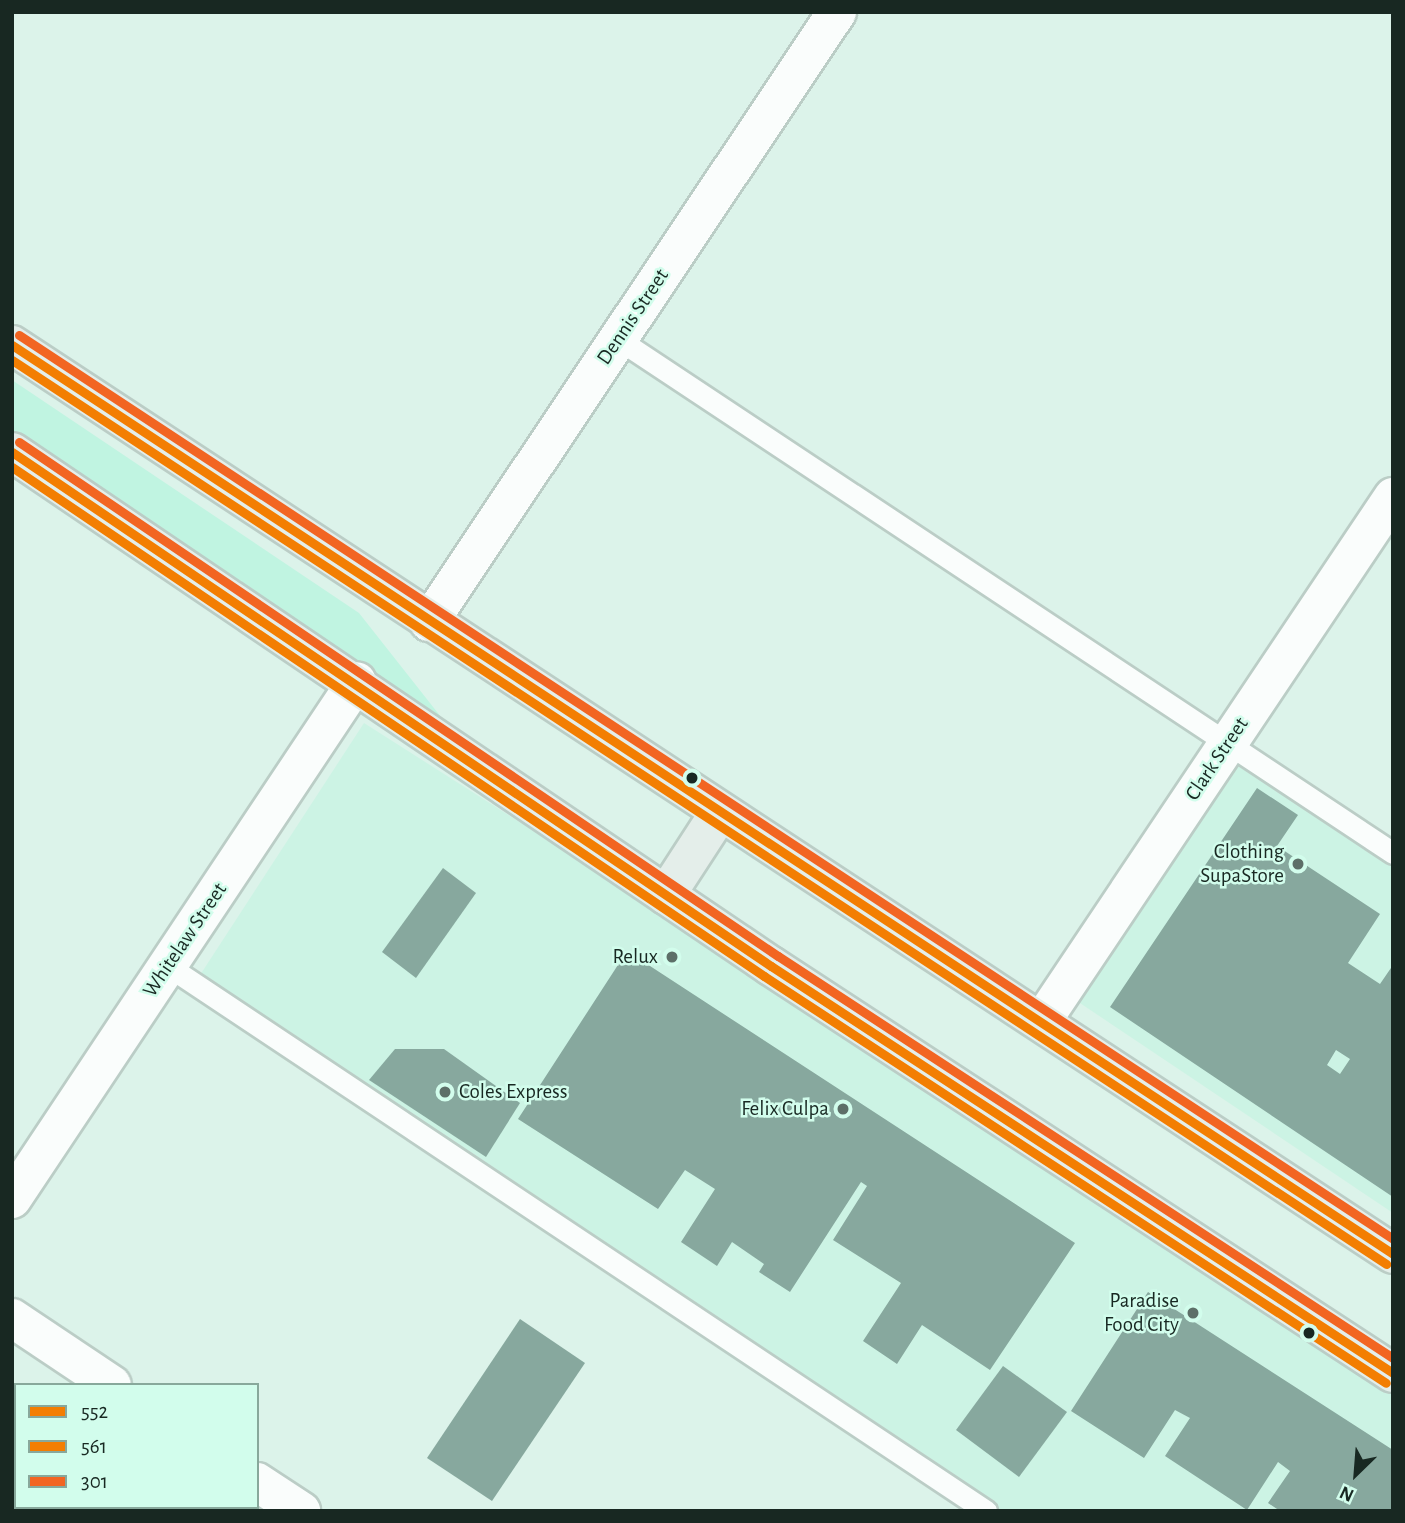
<!DOCTYPE html>
<style>
body{margin:0}
#map{position:relative;width:1405px;height:1523px;overflow:hidden;background:#dcf3ea;font-family:"Alegreya Sans",sans-serif}
div>[style]{position:absolute}
.built>*{inset:0;background:#ccf3e4}
.green>*{inset:0;background:#c0f4e1}
.building>*{inset:0;background:#87a89e}
.roads{filter:drop-shadow(2px 0 #bbcdc6) drop-shadow(-2px 0 #bbcdc6) drop-shadow(0 2px #bbcdc6) drop-shadow(0 -2px #bbcdc6)}
.lane>*{height:21px;margin:-10.5px;padding:0 10.5px;transform-origin:10.5px;border-radius:10.5px;background:#fafdfc}
.street>*{height:38px;margin:-19px;padding:0 19px;transform-origin:19px;border-radius:19px;background:#fafdfc}
.primary>*{height:38px;margin:-19px;padding:0 19px;transform-origin:19px;border-radius:19px;background:#e4eeea}
.bus-1>*{height:9px;margin:-4.5px;padding:0 4.5px;transform-origin:4.5px;border-radius:4.5px;background:#f37e02}
.bus-2>*{height:9px;margin:-4.5px;padding:0 4.5px;transform-origin:4.5px;border-radius:4.5px;background:#f37e02}
.bus-3>*{height:9px;margin:-4.5px;padding:0 4.5px;transform-origin:4.5px;border-radius:4.5px;background:#f26522}
.dots>*{width:19px;height:19px;translate:-50% -50%;box-sizing:border-box;border:4px solid #d2fdec;border-radius:50%}
span{translate:-50% -50%;white-space:nowrap;text-align:center;line-height:1.15;-webkit-text-stroke:5px #d2fdec;paint-order:stroke}
.street-label{font-size:21px;color:#182822}
.poi-label{font-size:21px;color:#182822}
.right{translate:-100% -50%;text-align:right}
.left{translate:0 -50%;text-align:left}
.frame{position:absolute;inset:0;border:14px solid #182822;pointer-events:none}
.legend{position:absolute;left:14px;top:1383px;width:245px;height:126px;box-sizing:border-box;background:#d2fdec;border:2px solid #88a89b;margin:0;padding:9px 12px;list-style:none;font-size:21px;color:#182822}
.legend li{display:flex;align-items:center;gap:14px;height:35px}
.legend b{width:35px;border:2px solid #88a89b}
.north{position:absolute;left:1321px;top:1439px;width:70px;height:70px;-webkit-text-stroke:5px #d2fdec;paint-order:stroke;rotate:205deg;font-size:19px;font-weight:700;line-height:28px;text-align:center;color:#182822}
.north::after{content:'';display:block;margin:auto;width:24px;height:32px;background:#182822;clip-path:polygon(50% 0,100% 100%,50% 72%,0 100%)}
</style>
<div id="map">
<div class="built">
<div style="clip-path:polygon(364px 723px,1393px 1378px,1393px 1511px,969px 1511px,189px 992px)"></div>
<div style="clip-path:polygon(1227px 744px,1393px 856px,1393px 1213px,1062px 991px)"></div>
</div>
<div class="green">
<div style="clip-path:polygon(12px 380px,359px 613px,441px 717px,12px 433px)"></div>
</div>
<div class="building">
<div style="clip-path:polygon(evenodd,1257px 788px,1298px 815px,1277px 846px,1380px 914px,1348px 963px,1380px 984px,1393px 965px,1393px 1197px,1110px 1007px,1257px 788px,1336px 1050px,1350px 1059px,1340px 1074px,1327px 1065px,1336px 1050px)"></div>
<div style="clip-path:polygon(443px 868px,476px 893px,416px 978px,382px 952px)"></div>
<div style="clip-path:polygon(627px 951px,1075px 1243px,990px 1370px,922px 1325px,897px 1364px,863px 1341px,901px 1283px,833px 1240px,867px 1186px,861px 1182px,790px 1292px,759px 1272px,764px 1264px,732px 1242px,717px 1266px,681px 1242px,715px 1189px,685px 1170px,658px 1209px,518px 1119px)"></div>
<div style="clip-path:polygon(395px 1049px,444px 1049px,520px 1103px,486px 1157px,369px 1080px)"></div>
<div style="clip-path:polygon(1148px 1292px,1393px 1450px,1393px 1511px,1280px 1511px,1268px 1503px,1290px 1471px,1278px 1462px,1247px 1510px,1165px 1456px,1190px 1418px,1175px 1410px,1144px 1458px,1071px 1411px)"></div>
<div style="clip-path:polygon(520px 1319px,585px 1363px,492px 1501px,427px 1458px)"></div>
<div style="clip-path:polygon(1003px 1366px,1067px 1412px,1019px 1477px,956px 1430px)"></div>
</div>
<div class="roads">
<div class="lane">
<div style="left:618px;top:339px;width:930px;rotate:33.55deg"></div>
<div style="left:168px;top:966px;width:983px;rotate:33.67deg"></div>
</div>
<div class="street">
<div style="left:429px;top:622px;width:734px;rotate:-56.22deg"></div>
<div style="left:1042px;top:1021px;width:631px;rotate:-56.18deg"></div>
<div style="left:12px;top:1199px;width:622px;rotate:-56.34deg"></div>
<div style="left:12px;top:1318px;width:120px;rotate:33.8deg"></div>
<div style="left:257px;top:1482px;width:53px;rotate:33.4deg"></div>
</div>
<div class="primary">
<div style="left:12px;top:345px;width:1653px;rotate:33.35deg"></div>
<div style="left:12px;top:452px;width:917px;rotate:34.11deg"></div>
<div style="left:771px;top:966px;width:743px;rotate:33.2deg"></div>
<div style="left:666px;top:895px;width:99px;rotate:-57deg"></div>
</div>
</div>
<div class="bus-1">
<div style="left:12px;top:345px;width:1653px;rotate:33.35deg"></div>
<div style="left:12px;top:452px;width:917px;rotate:34.11deg"></div>
<div style="left:771px;top:966px;width:743px;rotate:33.2deg"></div>
</div>
<div class="bus-2">
<div style="left:12px;top:360px;width:1645px;rotate:33.34deg"></div>
<div style="left:12px;top:467px;width:908px;rotate:34.09deg"></div>
<div style="left:764px;top:976px;width:743px;rotate:33.2deg"></div>
</div>
<div class="bus-3">
<div style="left:19px;top:335px;width:1645px;rotate:33.34deg"></div>
<div style="left:19px;top:442px;width:917px;rotate:34.11deg"></div>
<div style="left:778px;top:956px;width:735px;rotate:33.17deg"></div>
</div>
<div class="dots">
<div style="left:692px;top:778px;background:#182822"></div>
<div style="left:1298px;top:864px;background:#5d6f68"></div>
<div style="left:672px;top:957px;background:#5d6f68"></div>
<div style="left:445px;top:1092px;background:#5d6f68"></div>
<div style="left:843px;top:1109px;background:#5d6f68"></div>
<div style="left:1193px;top:1313px;background:#5d6f68"></div>
<div style="left:1309px;top:1333px;background:#182822"></div>
</div>
<div class="street-label">
<span style="left:633px;top:317px;rotate:-56deg">Dennis Street</span>
<span style="left:1217px;top:759px;rotate:-56deg">Clark Street</span>
<span style="left:185px;top:940px;rotate:-56deg">Whitelaw Street</span>
</div>
<div class="poi-label">
<span class="right" style="left:1284px;top:864px">Clothing<br>SupaStore</span>
<span class="right" style="left:658px;top:957px">Relux</span>
<span class="left" style="left:459px;top:1092px">Coles Express</span>
<span class="right" style="left:829px;top:1109px">Felix Culpa</span>
<span class="right" style="left:1179px;top:1313px">Paradise<br>Food City</span>
</div>
<div class="frame"></div>
<ul class="legend">
<li><b style="height:9px;background:#f37e02"></b>552</li>
<li><b style="height:9px;background:#f37e02"></b>561</li>
<li><b style="height:9px;background:#f26522"></b>301</li>
</ul>
<div class="north">N</div>
</div>
